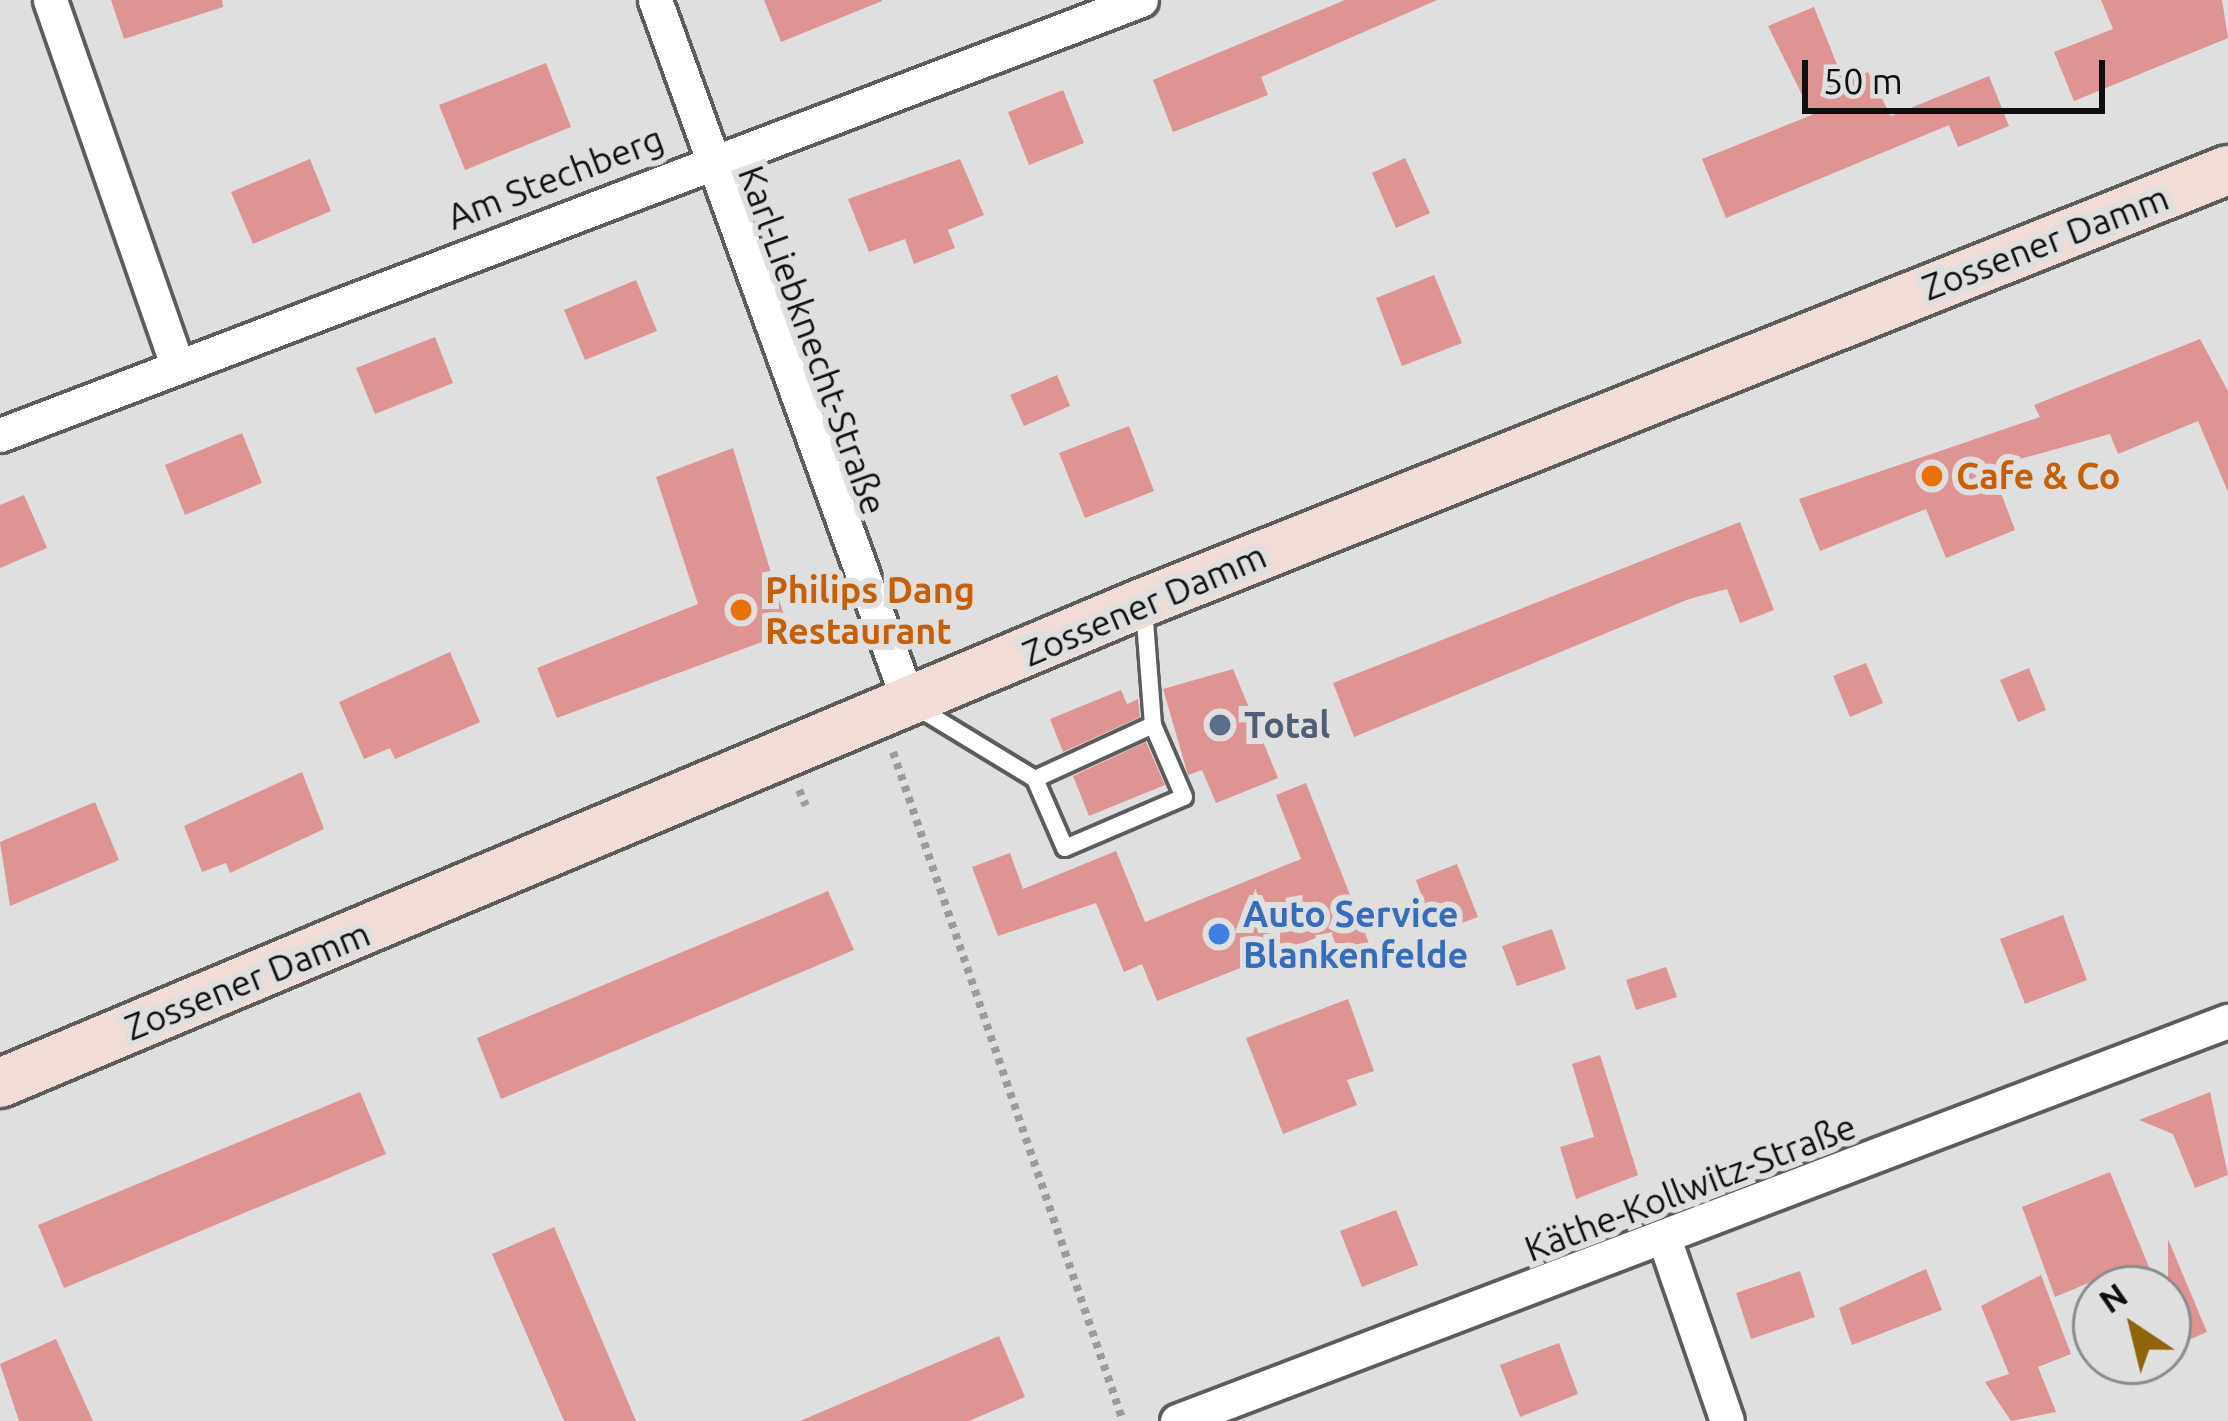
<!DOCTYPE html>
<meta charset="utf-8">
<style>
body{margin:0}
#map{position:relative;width:2228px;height:1421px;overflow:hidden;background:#dfdfe0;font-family:Ubuntu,sans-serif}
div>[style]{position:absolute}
.building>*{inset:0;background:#de9492}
.path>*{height:8px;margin-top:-4px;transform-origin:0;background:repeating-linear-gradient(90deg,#9b9b9c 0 6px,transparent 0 12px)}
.roads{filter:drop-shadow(3px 0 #5c5c5d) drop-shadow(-3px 0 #5c5c5d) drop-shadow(0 3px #5c5c5d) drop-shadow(0 -3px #5c5c5d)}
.service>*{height:16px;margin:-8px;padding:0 8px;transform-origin:8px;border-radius:8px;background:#fff}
.minor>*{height:33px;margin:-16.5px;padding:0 16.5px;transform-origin:16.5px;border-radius:16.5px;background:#fff}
.secondary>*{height:48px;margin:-24px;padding:0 24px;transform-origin:24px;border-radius:24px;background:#f2dcd6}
.dots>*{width:33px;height:33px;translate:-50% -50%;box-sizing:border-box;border:6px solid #dfdfe0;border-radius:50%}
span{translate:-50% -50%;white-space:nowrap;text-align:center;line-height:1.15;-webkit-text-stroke:12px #dfdfe0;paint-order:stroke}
.street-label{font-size:36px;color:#0f0f0f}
.food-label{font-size:36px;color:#c56008;font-weight:700}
.left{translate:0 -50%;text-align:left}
.service-label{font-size:36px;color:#4e5e75;font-weight:700}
.shop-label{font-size:36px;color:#366cbe;font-weight:700}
.north{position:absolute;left:2072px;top:1265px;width:120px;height:120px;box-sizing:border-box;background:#dfdfe0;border:3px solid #8c8c8c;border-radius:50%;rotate:325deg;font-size:33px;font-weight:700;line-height:48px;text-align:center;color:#0f0f0f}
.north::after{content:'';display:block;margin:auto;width:42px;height:54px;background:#8f640b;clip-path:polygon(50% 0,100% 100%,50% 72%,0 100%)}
.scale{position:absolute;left:1802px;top:60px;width:303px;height:54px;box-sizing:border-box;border:6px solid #0f0f0f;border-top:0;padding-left:15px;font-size:36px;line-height:42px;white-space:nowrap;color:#0f0f0f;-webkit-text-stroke:9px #dfdfe0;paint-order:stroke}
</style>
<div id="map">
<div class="building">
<div style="clip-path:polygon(111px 0,222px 0,223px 7px,124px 39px)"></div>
<div style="clip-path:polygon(764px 0,882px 0,882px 1px,781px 42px)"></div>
<div style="clip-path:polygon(1345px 0,1437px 0,1261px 77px,1268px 95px,1173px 132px,1153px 80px)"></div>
<div style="clip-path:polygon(2101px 0,2222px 0,2228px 38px,2074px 101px,2054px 52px,2113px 29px)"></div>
<div style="clip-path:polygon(1814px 7px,1844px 82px,1868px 72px,1891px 116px,1989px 76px,2009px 126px,1958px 147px,1949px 125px,1726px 218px,1702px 159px,1812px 115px,1768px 26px)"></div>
<div style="clip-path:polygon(546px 63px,571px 127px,465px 170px,439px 105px)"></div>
<div style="clip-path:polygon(1063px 90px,1084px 143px,1029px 165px,1008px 112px)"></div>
<div style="clip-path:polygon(1405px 158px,1430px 213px,1396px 228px,1372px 173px)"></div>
<div style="clip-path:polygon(310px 159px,331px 211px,253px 244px,231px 192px)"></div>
<div style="clip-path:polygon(960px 159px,984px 215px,948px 230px,955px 248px,914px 264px,905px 239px,869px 252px,848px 199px)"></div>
<div style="clip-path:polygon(1434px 275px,1462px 343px,1402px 366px,1376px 298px)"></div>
<div style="clip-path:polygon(636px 280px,657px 331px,585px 360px,564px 310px)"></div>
<div style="clip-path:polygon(435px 337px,453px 383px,375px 414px,356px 368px)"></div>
<div style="clip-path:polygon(2200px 339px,2228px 391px,2228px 492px,2198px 421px,2118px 454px,2110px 434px,1991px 467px,2015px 530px,1946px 558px,1926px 509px,1820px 551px,1799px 499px,2040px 417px,2034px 405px)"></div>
<div style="clip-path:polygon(1057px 375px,1070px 406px,1024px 426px,1010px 395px)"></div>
<div style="clip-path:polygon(1129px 426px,1154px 491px,1085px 518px,1059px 453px)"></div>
<div style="clip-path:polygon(242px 433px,262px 483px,185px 515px,165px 465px)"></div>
<div style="clip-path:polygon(733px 448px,789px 632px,557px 718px,537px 668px,698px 604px,656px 477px)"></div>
<div style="clip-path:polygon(24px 495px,47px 548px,0 568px,0 505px)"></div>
<div style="clip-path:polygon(1740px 522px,1774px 610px,1740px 623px,1727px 589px,1689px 599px,1354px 737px,1333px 683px)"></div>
<div style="clip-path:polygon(450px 652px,480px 722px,395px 759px,390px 748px,364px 759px,339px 702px)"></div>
<div style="clip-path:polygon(1866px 663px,1883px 703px,1850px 717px,1833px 676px)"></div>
<div style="clip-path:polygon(2029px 668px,2046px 710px,2018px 722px,2000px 680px)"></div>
<div style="clip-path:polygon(1233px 669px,1278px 778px,1216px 803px,1202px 770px,1188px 775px,1163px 689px)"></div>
<div style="clip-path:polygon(1121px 690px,1127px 704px,1138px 699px,1140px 717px,1063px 752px,1050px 719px)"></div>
<div style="clip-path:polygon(1146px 742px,1165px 785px,1089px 816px,1073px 776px)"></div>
<div style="clip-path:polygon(302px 772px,324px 829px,230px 873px,226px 863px,202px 872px,184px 826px)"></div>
<div style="clip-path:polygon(1306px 783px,1374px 956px,1345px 968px,1331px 932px,1157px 1001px,1142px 964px,1124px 972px,1096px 903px,998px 936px,972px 867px,1010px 853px,1023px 889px,1116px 851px,1145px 922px,1301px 859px,1276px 795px)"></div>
<div style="clip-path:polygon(95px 802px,119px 860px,10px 906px,0 842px)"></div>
<div style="clip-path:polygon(1457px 864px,1478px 917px,1435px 933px,1416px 880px)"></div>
<div style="clip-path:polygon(828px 891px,854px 950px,501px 1099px,477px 1038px)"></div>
<div style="clip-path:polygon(2063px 915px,2087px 980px,2025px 1004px,2000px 939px)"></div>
<div style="clip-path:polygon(1552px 929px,1566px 969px,1517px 986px,1502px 946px)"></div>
<div style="clip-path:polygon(1666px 967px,1677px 997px,1636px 1010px,1626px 980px)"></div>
<div style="clip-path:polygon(1348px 999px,1374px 1071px,1347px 1080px,1357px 1105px,1283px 1134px,1246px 1038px)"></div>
<div style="clip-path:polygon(1600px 1055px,1638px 1175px,1576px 1199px,1560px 1147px,1594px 1137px,1572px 1064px)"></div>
<div style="clip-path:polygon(360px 1092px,386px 1154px,64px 1288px,38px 1225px)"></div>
<div style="clip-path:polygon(2210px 1092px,2228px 1175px,2195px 1188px,2173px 1134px,2139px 1120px)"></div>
<div style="clip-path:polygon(2110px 1172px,2158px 1289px,2116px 1289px,2110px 1274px,2055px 1297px,2022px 1207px)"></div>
<div style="clip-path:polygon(1396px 1210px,1418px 1265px,1362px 1287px,1340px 1231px)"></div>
<div style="clip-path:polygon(554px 1227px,588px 1307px,636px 1421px,564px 1421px,492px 1254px)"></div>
<div style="clip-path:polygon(2168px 1239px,2207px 1332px,2168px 1349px)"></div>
<div style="clip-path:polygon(1926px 1269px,1942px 1310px,1852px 1345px,1839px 1308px)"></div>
<div style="clip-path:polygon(1800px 1271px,1815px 1317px,1751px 1339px,1736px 1293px)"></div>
<div style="clip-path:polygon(2041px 1275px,2071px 1354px,2038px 1367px,2056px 1412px,2011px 1421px,1985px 1382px,2009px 1374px,1981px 1306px)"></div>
<div style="clip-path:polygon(999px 1336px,1025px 1397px,969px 1421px,800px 1421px)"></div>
<div style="clip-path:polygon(56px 1339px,93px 1421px,19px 1421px,0 1364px)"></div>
<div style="clip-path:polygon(1559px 1343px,1578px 1394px,1520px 1417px,1500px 1365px)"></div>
</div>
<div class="path">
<div style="left:893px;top:752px;width:707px;rotate:71.03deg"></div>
<div style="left:799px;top:790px;width:17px;rotate:66deg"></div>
</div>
<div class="roads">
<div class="service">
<div style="left:915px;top:706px;width:140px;rotate:31.3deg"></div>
<div style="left:1035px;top:779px;width:130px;rotate:-24.6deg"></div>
<div style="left:1153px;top:725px;width:117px;rotate:-94.4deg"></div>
<div style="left:1035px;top:779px;width:75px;rotate:66.5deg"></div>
<div style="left:1065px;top:848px;width:129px;rotate:-23.2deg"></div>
<div style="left:1184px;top:797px;width:78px;rotate:-113.3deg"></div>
</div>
<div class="minor">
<div style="left:50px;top:0;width:383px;rotate:70.8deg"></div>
<div style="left:655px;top:0;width:747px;rotate:70.13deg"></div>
<div style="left:0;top:435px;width:1221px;rotate:-20.87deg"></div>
<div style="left:1665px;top:1241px;width:190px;rotate:71deg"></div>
<div style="left:1177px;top:1421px;width:1125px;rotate:-20.84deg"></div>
</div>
<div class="secondary">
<div style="left:0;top:1083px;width:1239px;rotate:-22.8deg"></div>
<div style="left:1142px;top:603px;width:1169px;rotate:-21.74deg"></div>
</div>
</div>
<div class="dots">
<div style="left:1932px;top:476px;background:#e8710a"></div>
<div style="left:741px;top:610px;background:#e8710a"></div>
<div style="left:1220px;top:725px;background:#5c6f8a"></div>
<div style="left:1219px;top:934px;background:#3f7fe0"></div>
</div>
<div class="street-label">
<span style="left:555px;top:177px;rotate:-21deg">Am Stechberg</span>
<span style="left:2045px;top:242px;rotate:-21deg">Zossener Damm</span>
<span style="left:813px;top:340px;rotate:70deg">Karl-Liebknecht-Straße</span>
<span style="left:1144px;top:604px;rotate:-23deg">Zossener Damm</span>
<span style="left:247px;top:980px;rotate:-22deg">Zossener Damm</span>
<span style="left:1690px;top:1187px;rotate:-21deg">Käthe-Kollwitz-Straße</span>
</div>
<div class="food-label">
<span class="left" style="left:1956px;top:476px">Cafe &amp; Co</span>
<span class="left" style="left:765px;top:610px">Philips Dang<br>Restaurant</span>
</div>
<div class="service-label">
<span class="left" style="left:1244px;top:725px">Total</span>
</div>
<div class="shop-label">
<span class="left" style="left:1243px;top:934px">Auto Service<br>Blankenfelde</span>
</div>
<div class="north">N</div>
<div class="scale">50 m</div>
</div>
